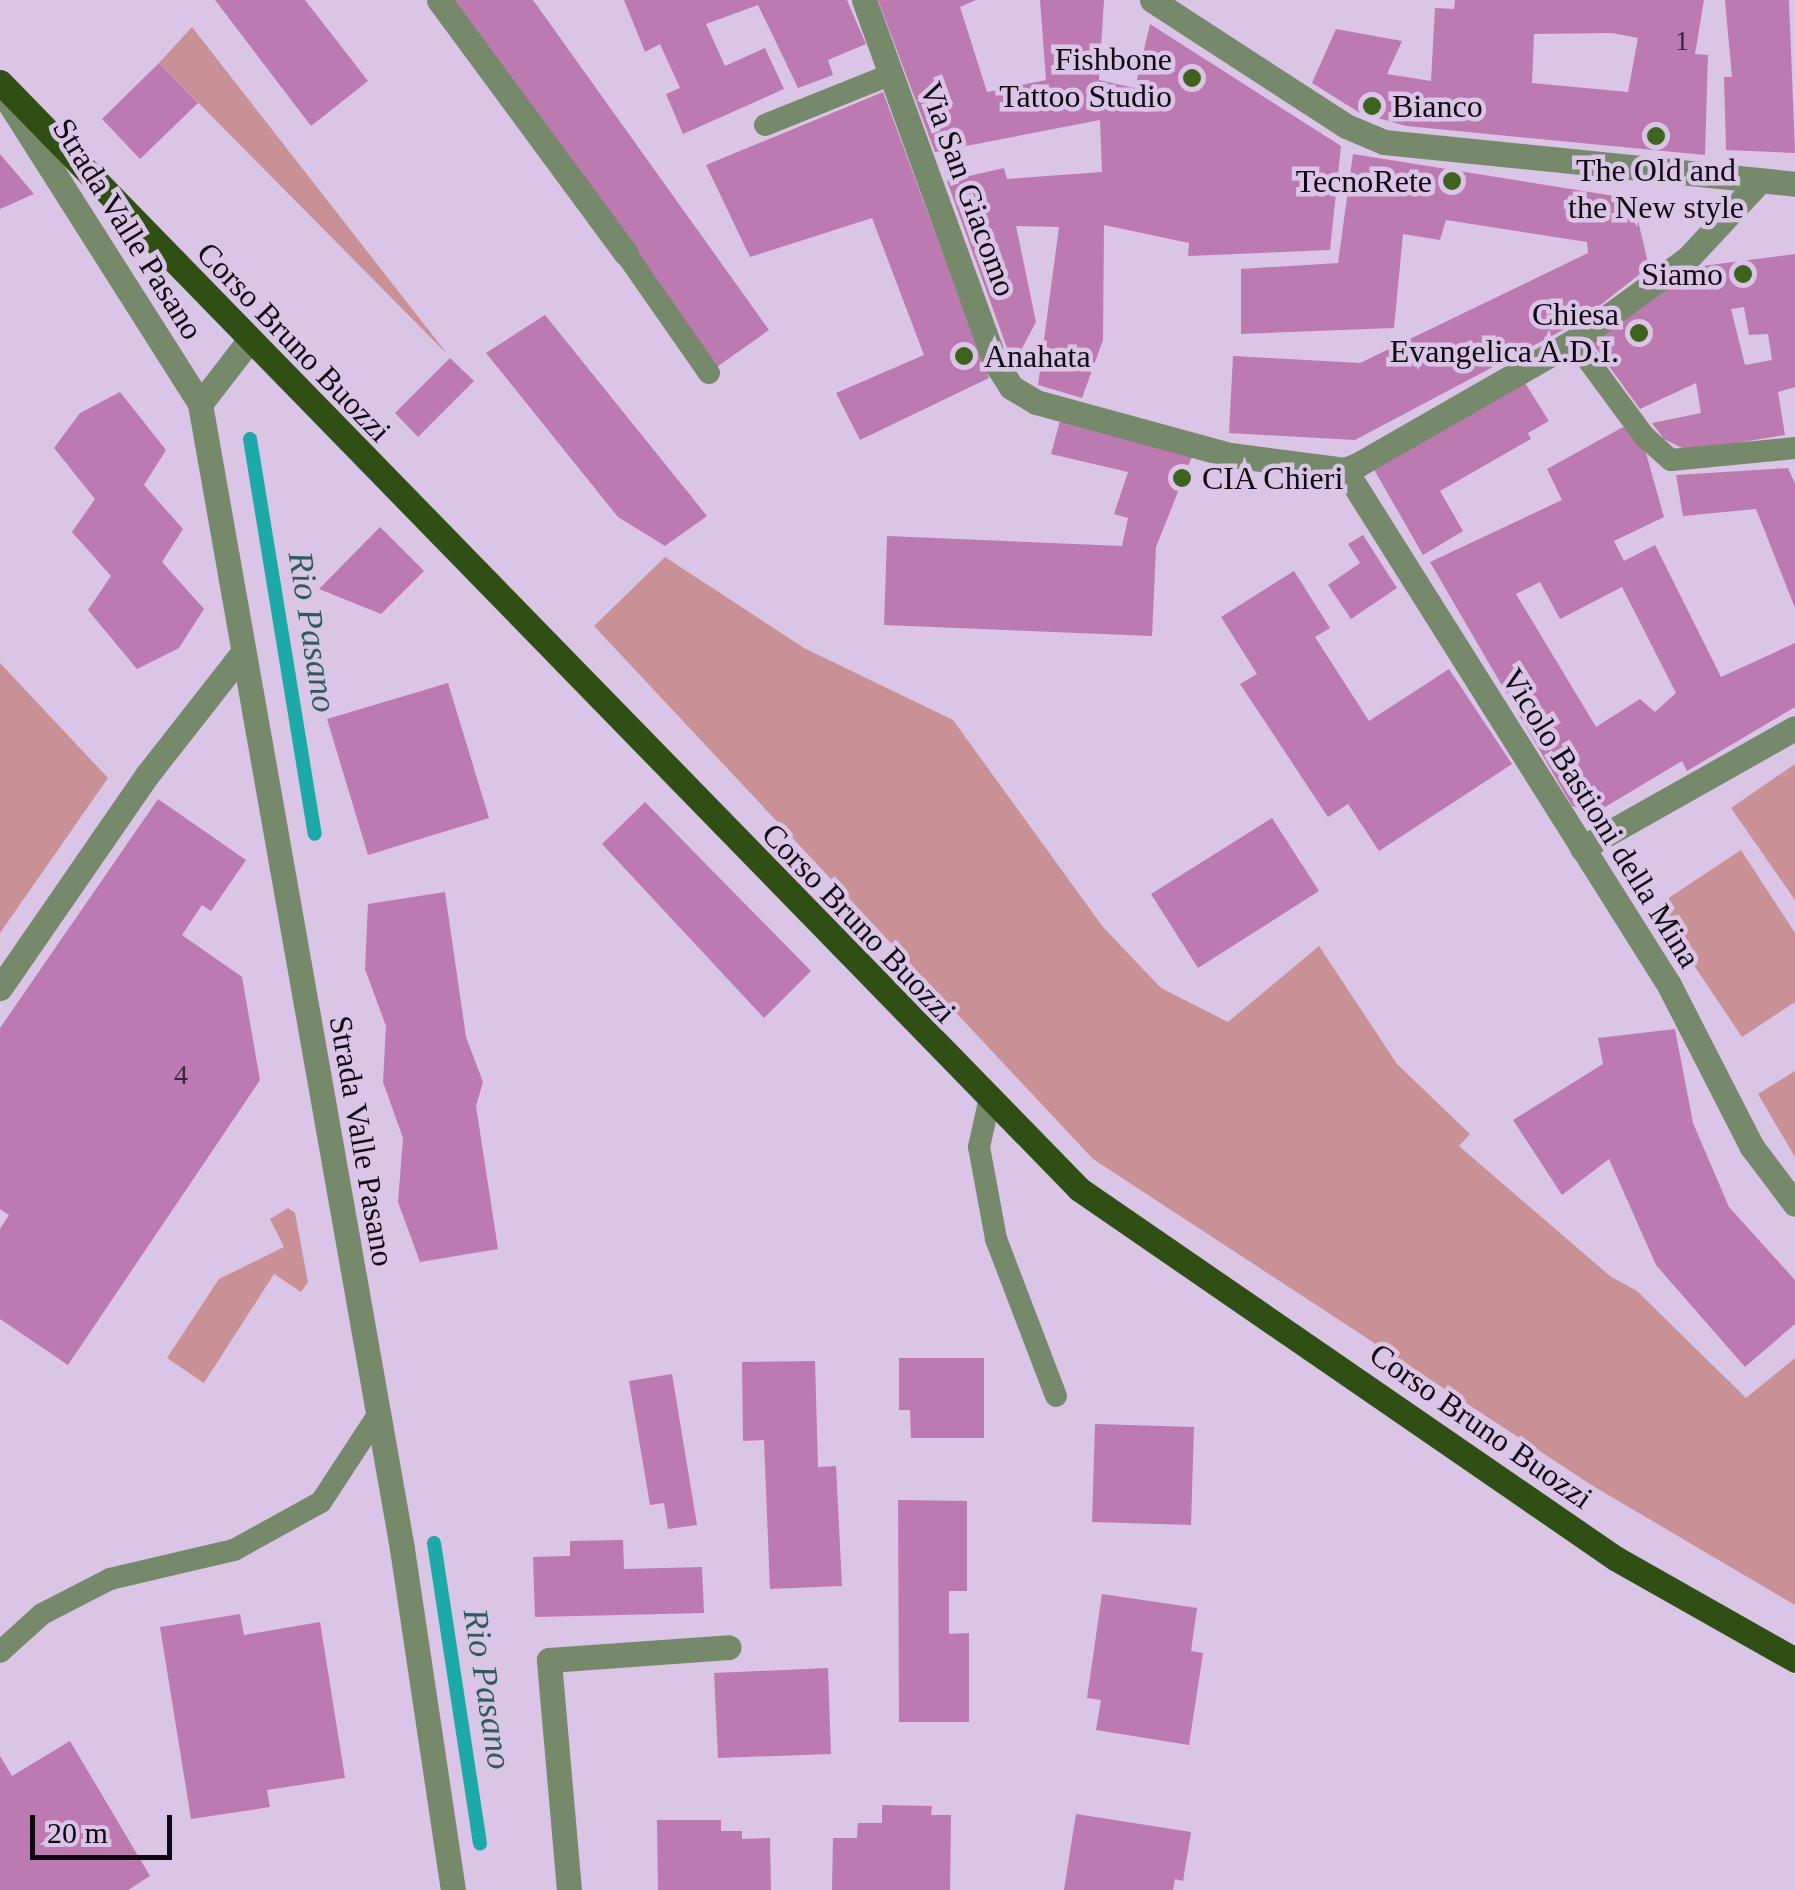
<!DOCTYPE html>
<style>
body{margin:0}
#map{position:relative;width:1795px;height:1890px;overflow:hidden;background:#dac5e7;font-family:"Times New Roman",serif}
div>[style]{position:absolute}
.green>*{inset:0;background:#c99095}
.stream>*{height:14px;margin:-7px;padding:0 7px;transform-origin:7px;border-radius:7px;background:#1ca9a7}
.building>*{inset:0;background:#bc7ab0}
.service>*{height:22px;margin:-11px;padding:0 11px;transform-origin:11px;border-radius:11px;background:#77896b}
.minor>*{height:25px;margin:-12.5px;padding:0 12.5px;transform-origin:12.5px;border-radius:12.5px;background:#77896b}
.tertiary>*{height:25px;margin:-12.5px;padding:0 12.5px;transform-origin:12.5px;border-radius:12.5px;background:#77896b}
.primary>*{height:25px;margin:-12.5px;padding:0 12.5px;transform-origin:12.5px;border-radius:12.5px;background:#304f14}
.dots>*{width:28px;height:28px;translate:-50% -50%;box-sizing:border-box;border:5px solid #dac5e7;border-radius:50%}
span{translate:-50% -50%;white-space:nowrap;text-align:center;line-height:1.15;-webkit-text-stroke:9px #dac5e7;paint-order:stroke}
.number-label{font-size:28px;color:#3b253b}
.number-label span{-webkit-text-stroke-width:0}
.poi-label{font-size:32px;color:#100914}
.right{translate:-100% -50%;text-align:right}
.left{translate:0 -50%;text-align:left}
.street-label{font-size:32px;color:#100914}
.water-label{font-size:35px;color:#295e5c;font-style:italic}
.scale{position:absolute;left:30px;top:1815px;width:142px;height:45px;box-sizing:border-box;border:5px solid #100914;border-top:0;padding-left:12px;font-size:30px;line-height:35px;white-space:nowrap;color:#100914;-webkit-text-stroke:8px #dac5e7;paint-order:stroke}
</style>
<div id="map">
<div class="green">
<div style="clip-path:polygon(192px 27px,448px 355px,159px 63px)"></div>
<div style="clip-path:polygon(665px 557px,804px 648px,953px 720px,1103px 927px,1161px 988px,1228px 1022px,1319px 946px,1397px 1064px,1470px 1134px,1459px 1146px,1610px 1276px,1637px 1291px,1746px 1398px,1795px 1358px,1795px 1605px,1593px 1486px,1093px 1159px,594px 626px)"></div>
<div style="clip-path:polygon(0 663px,108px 778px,0 933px)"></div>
<div style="clip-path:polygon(1795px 764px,1795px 900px,1731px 808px)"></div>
<div style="clip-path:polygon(1741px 850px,1795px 933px,1795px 1002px,1742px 1037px,1655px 907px)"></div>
<div style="clip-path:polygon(1795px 1071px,1795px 1157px,1758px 1094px)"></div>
<div style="clip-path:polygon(288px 1208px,295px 1213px,308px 1282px,301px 1292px,274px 1274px,204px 1383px,167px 1358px,219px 1279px,284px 1247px,270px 1219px)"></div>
</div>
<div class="stream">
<div style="left:250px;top:439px;width:400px;rotate:80.7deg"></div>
<div style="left:434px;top:1543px;width:304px;rotate:81.3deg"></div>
</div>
<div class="building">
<div style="clip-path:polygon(215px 0,305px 0,368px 81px,311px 126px)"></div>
<div style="clip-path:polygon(454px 0,533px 0,769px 330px,717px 367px)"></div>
<div style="clip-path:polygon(624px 0,847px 0,866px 44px,828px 60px,833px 75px,798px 88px,758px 5px,706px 24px,725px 66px,765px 48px,784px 89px,683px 134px,666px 94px,680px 88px,660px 44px,645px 52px)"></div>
<div style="clip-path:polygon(878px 0,976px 0,960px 7px,987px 92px,1046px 80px,1040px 0,1104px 0,1099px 80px,1135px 88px,1150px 24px,1341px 146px,1330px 250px,1188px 256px,1189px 243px,1104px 225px,1103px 340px,1082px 398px,1038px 385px,1059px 227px,1016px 226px,1036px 322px,1013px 365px,947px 181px,1004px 168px,1007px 179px,1102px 172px,1100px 120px,935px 152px)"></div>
<div style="clip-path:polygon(evenodd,1455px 0,1704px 0,1695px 54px,1708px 55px,1705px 155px,1406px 126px,1360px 113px,1312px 83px,1336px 29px,1402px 41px,1387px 74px,1431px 81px,1435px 8px,1454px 9px,1455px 0,1612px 33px,1638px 38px,1628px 92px,1532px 83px,1534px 34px,1612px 33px)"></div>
<div style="clip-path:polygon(1725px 0,1789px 0,1795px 153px,1726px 150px,1724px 77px,1732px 77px)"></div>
<div style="clip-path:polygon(159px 63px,198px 103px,140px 159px,102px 119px)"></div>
<div style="clip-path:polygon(883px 92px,989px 378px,860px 440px,836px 393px,924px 355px,872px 218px,750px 257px,706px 165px)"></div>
<div style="clip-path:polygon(0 154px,34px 194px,0 209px)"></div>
<div style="clip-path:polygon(1353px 154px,1633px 199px,1649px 267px,1580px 321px,1355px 440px,1229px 433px,1233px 356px,1360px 363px,1588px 253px,1587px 242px,1446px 220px,1440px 240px,1403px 234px,1394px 328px,1241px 334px,1241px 269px,1338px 263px)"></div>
<div style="clip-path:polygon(evenodd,1795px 254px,1795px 387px,1778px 392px,1785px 435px,1688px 451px,1664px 439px,1652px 423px,1701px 413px,1696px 383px,1640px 409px,1590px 340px,1702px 266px,1795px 254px,1744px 307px,1749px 335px,1768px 334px,1772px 360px,1745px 365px,1731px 309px,1744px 307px)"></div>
<div style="clip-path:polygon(545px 315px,707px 516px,665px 546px,618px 517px,486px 353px)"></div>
<div style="clip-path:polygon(450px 358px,474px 381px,418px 437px,395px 413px)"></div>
<div style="clip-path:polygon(1525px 383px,1549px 421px,1528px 433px,1531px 439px,1440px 491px,1463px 531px,1423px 555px,1372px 466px)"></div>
<div style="clip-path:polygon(120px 392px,166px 450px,144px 485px,183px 529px,162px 562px,204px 609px,179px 648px,137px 669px,88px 610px,111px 576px,72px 532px,95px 499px,54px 448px,80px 413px)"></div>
<div style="clip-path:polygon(1061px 417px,1193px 454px,1156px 547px,1152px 636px,884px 625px,887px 536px,1122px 546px,1128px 518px,1114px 514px,1128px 472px,1051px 454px)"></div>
<div style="clip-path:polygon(evenodd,1623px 427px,1642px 439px,1664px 517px,1614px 541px,1624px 561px,1655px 545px,1721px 677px,1795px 643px,1795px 707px,1687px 771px,1682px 761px,1595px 813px,1572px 806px,1430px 562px,1562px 500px,1547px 469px,1623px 427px,1540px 582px,1560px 619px,1622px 587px,1676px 693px,1655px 712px,1640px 699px,1596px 727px,1516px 594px,1540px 582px)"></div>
<div style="clip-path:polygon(1788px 468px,1795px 484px,1795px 608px,1756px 509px,1683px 516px,1676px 475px)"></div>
<div style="clip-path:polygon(380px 527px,424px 571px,381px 614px,319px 589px)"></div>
<div style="clip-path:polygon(1363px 535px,1397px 588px,1351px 619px,1328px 585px,1360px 563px,1348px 544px)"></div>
<div style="clip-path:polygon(1294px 571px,1330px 628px,1315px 637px,1369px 721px,1449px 669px,1512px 764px,1379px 851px,1348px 804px,1328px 817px,1240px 684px,1257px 674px,1221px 617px)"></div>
<div style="clip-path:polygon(448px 683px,489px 818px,368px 855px,327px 719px)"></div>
<div style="clip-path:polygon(158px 799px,246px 860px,211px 911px,202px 905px,182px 935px,242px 977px,260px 1080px,68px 1365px,0 1319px,0 1229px,9px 1215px,0 1209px,0 1028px)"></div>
<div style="clip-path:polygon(645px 802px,811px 971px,764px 1018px,602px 844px)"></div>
<div style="clip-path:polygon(1272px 818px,1319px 891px,1198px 968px,1151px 894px)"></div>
<div style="clip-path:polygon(445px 892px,466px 1037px,483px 1082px,476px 1106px,498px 1249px,420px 1262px,398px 1202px,403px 1138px,383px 1082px,386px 1026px,365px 969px,368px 904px)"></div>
<div style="clip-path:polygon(1675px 1029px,1693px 1123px,1729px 1207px,1795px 1280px,1795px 1324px,1745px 1367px,1656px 1265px,1609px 1159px,1562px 1195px,1513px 1120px,1603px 1064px,1598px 1038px)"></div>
<div style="clip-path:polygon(899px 1358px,984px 1358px,984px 1438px,911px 1438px,910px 1410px,899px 1410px)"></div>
<div style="clip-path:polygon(815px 1361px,818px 1467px,836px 1466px,842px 1586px,770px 1589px,764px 1440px,743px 1441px,742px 1362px)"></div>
<div style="clip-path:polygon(672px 1374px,697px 1525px,668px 1529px,664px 1503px,650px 1505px,629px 1381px)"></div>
<div style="clip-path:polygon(1095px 1424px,1194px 1427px,1191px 1525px,1092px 1522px)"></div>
<div style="clip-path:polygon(898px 1500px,967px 1501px,967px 1591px,949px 1591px,949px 1634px,969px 1633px,969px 1722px,899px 1722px)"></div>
<div style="clip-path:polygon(623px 1540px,624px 1569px,702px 1567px,704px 1613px,535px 1617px,533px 1557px,570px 1556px,570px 1541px)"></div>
<div style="clip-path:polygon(1102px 1594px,1197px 1608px,1191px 1651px,1203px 1653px,1189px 1745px,1096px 1730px,1101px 1700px,1087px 1698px)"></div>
<div style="clip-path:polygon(240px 1614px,244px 1635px,320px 1622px,345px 1778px,267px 1790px,270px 1807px,191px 1819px,160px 1627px)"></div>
<div style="clip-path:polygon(828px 1668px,831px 1754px,718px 1758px,714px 1673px)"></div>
<div style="clip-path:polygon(70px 1741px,150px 1876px,128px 1890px,0 1890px,0 1756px,12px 1776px)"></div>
<div style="clip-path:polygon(882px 1805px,932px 1806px,931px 1815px,951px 1815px,950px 1890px,832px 1890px,833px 1838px,857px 1838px,858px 1823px,882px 1823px)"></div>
<div style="clip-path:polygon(1076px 1814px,1191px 1832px,1183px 1881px,1175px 1879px,1173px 1890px,1064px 1890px)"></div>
<div style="clip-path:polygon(657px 1820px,721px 1820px,721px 1831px,742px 1831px,742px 1839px,770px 1838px,771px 1890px,658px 1890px)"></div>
</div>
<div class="service">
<div style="left:765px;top:125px;width:137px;rotate:-21.9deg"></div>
<div style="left:626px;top:254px;width:145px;rotate:55.1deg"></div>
<div style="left:1574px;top:341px;width:118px;rotate:53.6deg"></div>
<div style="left:1644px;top:436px;width:36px;rotate:42deg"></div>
<div style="left:1671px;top:460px;width:125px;rotate:-5.5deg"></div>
<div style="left:989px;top:1102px;width:46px;rotate:102.5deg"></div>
<div style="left:979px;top:1147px;width:94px;rotate:79.5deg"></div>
<div style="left:996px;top:1239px;width:168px;rotate:69.1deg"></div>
<div style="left:0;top:1652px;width:57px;rotate:-42.1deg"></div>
<div style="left:42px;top:1614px;width:76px;rotate:-27.2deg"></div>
<div style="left:110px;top:1579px;width:127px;rotate:-13.2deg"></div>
<div style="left:234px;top:1550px;width:99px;rotate:-28.9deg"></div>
<div style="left:321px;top:1502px;width:104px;rotate:-56.8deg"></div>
</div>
<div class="minor">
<div style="left:439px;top:0;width:315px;rotate:53.6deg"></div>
<div style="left:864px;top:0;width:385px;rotate:70.1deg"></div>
<div style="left:995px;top:362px;width:30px;rotate:57deg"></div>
<div style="left:1011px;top:387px;width:29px;rotate:31deg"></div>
<div style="left:1036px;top:402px;width:201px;rotate:15.3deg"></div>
<div style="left:1230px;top:455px;width:116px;rotate:7.4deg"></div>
<div style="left:1345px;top:470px;width:15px;rotate:-23deg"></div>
<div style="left:1359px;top:464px;width:248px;rotate:-29.8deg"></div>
<div style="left:1574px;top:341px;width:140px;rotate:-36deg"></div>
<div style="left:1687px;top:259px;width:103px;rotate:-47deg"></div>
<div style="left:1152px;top:0;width:231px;rotate:33deg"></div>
<div style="left:1346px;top:126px;width:41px;rotate:22.8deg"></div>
<div style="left:1384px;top:142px;width:413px;rotate:5.8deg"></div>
<div style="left:1345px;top:470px;width:608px;rotate:57.82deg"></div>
<div style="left:1669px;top:985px;width:182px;rotate:62.9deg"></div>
<div style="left:1752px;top:1147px;width:71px;rotate:53deg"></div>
<div style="left:1582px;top:848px;width:244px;rotate:-29.4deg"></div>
<div style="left:0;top:988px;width:259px;rotate:-55.4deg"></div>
<div style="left:147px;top:775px;width:154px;rotate:-51.9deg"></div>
<div style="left:569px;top:1890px;width:231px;rotate:-95deg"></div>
<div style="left:549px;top:1660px;width:180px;rotate:-4.1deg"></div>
</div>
<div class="tertiary">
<div style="left:3px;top:93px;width:368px;rotate:57.6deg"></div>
<div style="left:248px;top:342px;width:78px;rotate:127.7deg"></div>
<div style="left:200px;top:404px;width:1163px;rotate:79.99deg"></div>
<div style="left:402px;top:1549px;width:345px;rotate:81.5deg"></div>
</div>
<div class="primary">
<div style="left:0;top:82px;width:1546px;rotate:45.73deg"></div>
<div style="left:1079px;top:1189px;width:651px;rotate:34.54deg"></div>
<div style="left:1615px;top:1558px;width:207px;rotate:29.5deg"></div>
</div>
<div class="dots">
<div style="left:1192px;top:78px;background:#3d631c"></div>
<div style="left:1372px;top:106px;background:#3d631c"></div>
<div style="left:1656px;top:136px;background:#3d631c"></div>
<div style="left:1452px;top:181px;background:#3d631c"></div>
<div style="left:1743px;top:274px;background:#3d631c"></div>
<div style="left:1639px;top:333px;background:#3d631c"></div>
<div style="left:964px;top:356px;background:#3d631c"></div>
<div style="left:1182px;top:478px;background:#3d631c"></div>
</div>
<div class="number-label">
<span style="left:1682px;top:41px">1</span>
<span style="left:181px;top:1075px">4</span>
</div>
<div class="poi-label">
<span class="right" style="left:1172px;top:78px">Fishbone<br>Tattoo Studio</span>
<span class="left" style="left:1392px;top:106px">Bianco</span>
<span style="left:1656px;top:189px">The Old and<br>the New style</span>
<span class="right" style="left:1432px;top:181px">TecnoRete</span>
<span class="right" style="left:1723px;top:274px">Siamo</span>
<span class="right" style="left:1619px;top:333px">Chiesa<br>Evangelica A.D.I.</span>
<span class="left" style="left:984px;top:356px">Anahata</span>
<span class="left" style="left:1202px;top:478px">CIA Chieri</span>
</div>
<div class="street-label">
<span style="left:968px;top:189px;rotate:70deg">Via San Giacomo</span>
<span style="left:128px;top:229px;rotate:58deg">Strada Valle Pasano</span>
<span style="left:294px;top:342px;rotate:46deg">Corso Bruno Buozzi</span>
<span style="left:1601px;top:818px;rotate:58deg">Vicolo Bastioni della Mina</span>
<span style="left:859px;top:923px;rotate:46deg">Corso Bruno Buozzi</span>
<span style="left:362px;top:1141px;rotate:80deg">Strada Valle Pasano</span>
<span style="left:1481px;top:1426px;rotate:35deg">Corso Bruno Buozzi</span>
</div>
<div class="water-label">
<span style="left:312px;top:632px;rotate:81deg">Rio Pasano</span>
<span style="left:487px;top:1689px;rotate:81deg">Rio Pasano</span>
</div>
<div class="scale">20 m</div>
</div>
